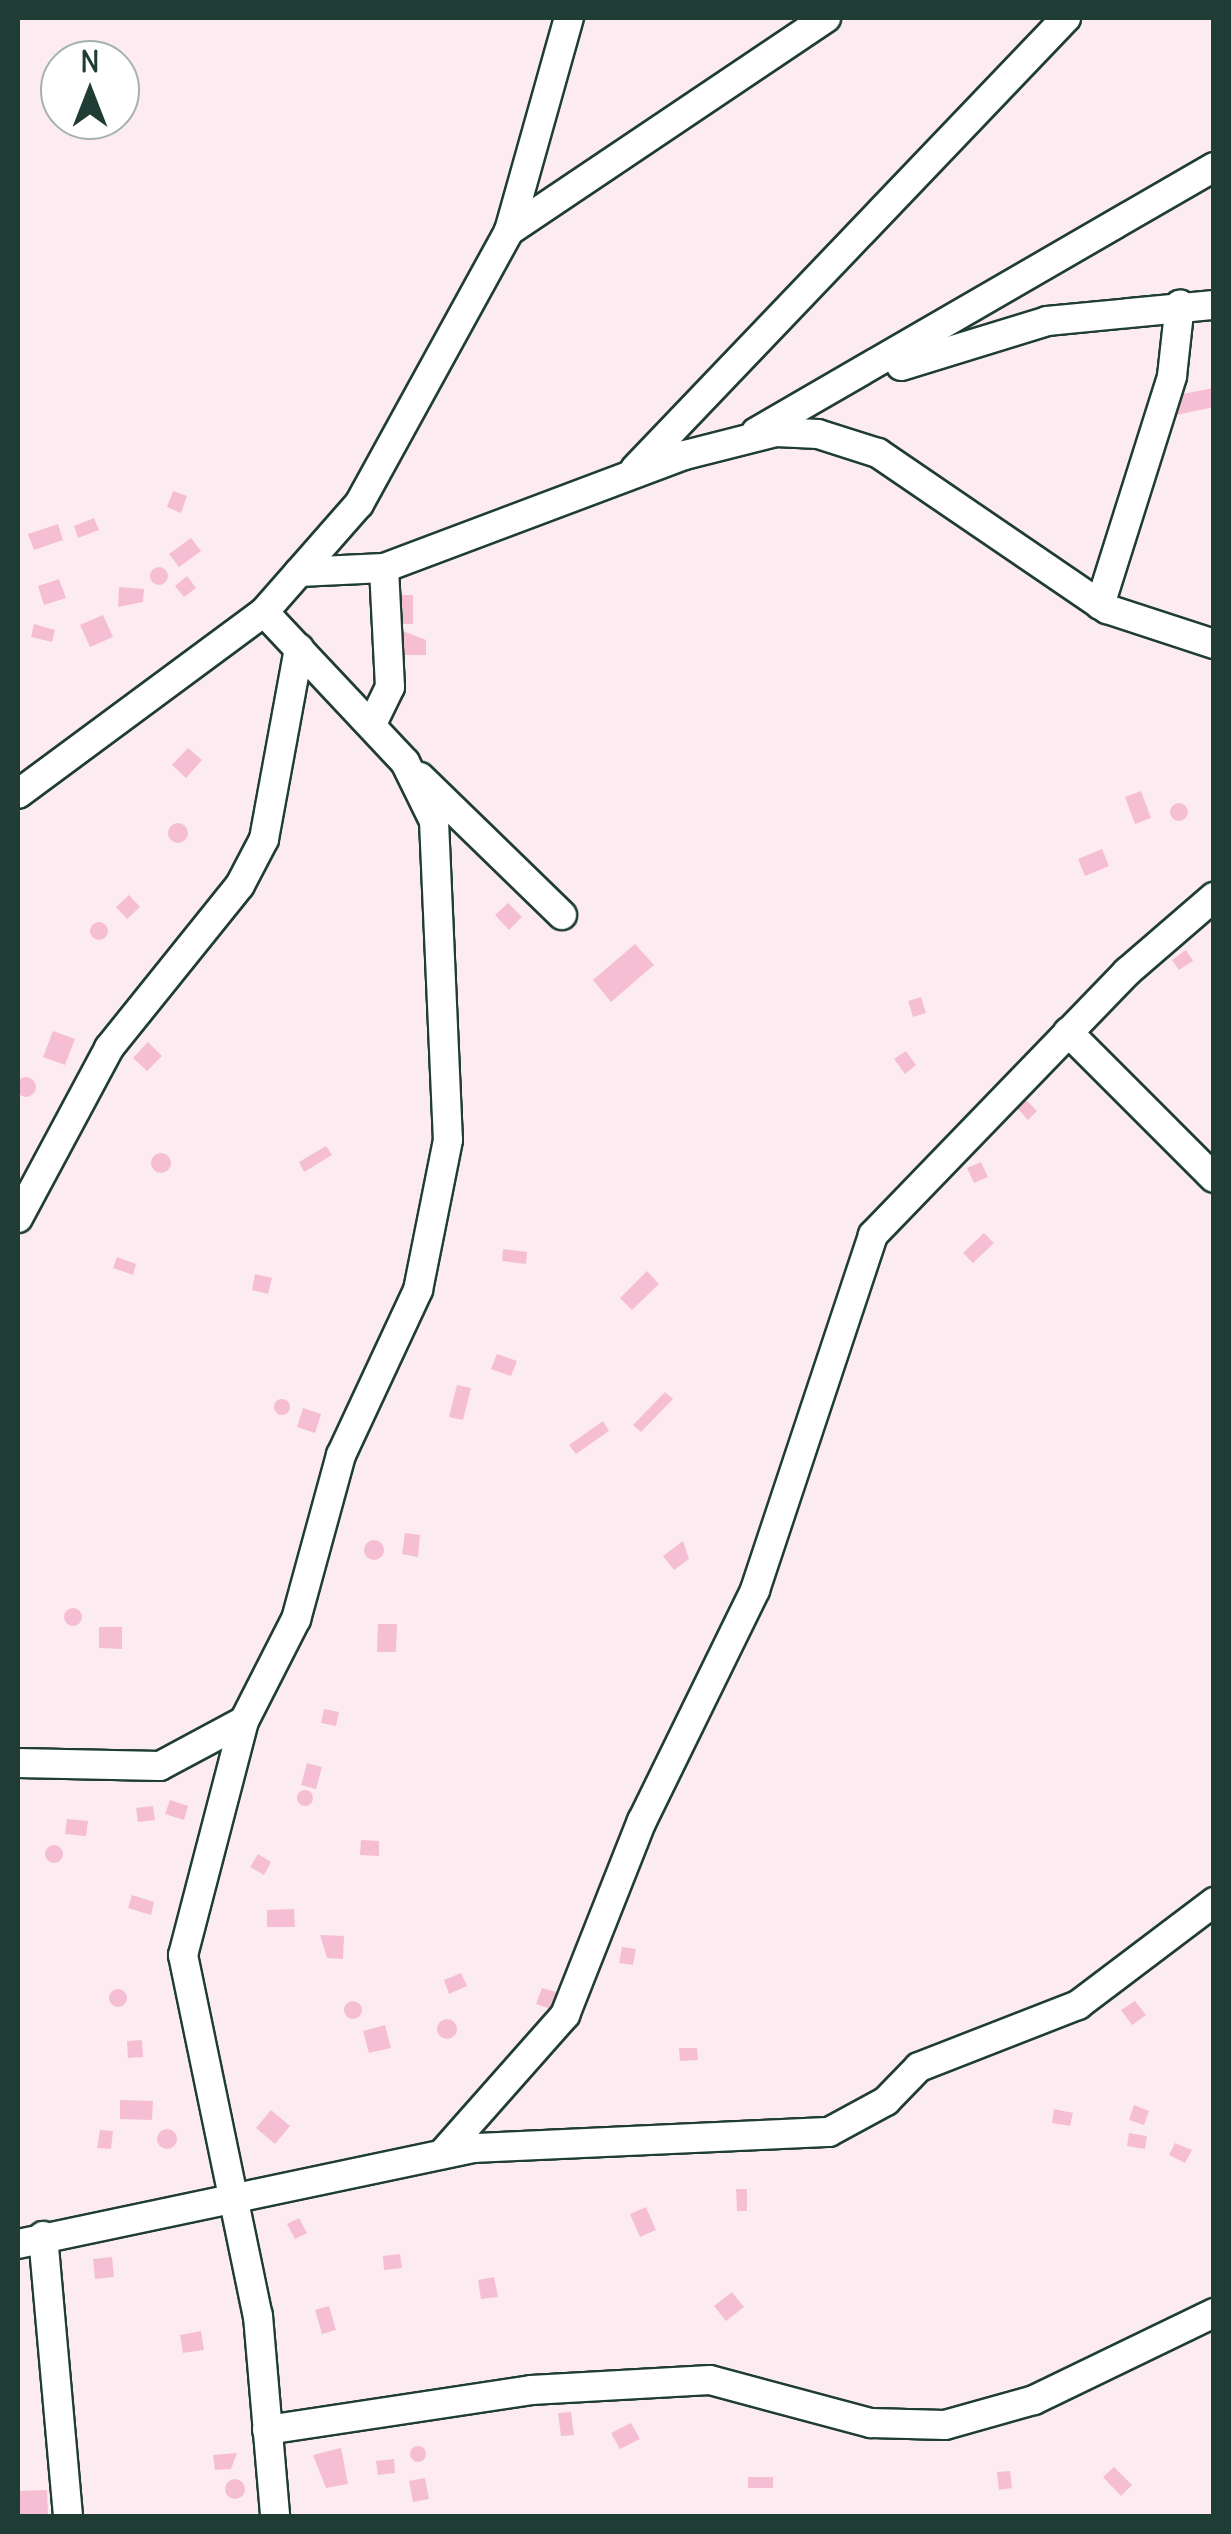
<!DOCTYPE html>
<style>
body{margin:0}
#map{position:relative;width:1231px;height:2534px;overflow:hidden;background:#fcecf2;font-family:Delius,sans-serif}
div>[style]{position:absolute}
.building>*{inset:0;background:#f6bed2}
.round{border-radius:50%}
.roads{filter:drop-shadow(2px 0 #1f3d34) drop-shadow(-2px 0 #1f3d34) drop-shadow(0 2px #1f3d34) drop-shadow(0 -2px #1f3d34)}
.minor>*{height:28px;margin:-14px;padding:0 14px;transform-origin:14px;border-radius:14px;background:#fff}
span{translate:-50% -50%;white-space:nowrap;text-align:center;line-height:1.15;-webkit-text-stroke:10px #fff;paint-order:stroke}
.frame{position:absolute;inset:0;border:20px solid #1f3d34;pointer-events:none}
.north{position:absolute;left:40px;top:40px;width:100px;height:100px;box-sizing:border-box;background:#fff;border:2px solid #a5b1ae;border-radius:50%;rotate:0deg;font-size:28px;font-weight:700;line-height:40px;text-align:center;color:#1f3d34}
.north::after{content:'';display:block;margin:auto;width:35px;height:45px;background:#1f3d34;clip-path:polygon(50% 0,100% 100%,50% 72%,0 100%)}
</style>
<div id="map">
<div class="building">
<div style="clip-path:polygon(1214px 388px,1214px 407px,1176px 415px,1172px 396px)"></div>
<div style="clip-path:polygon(173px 491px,187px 496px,181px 513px,167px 507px)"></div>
<div style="clip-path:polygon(94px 518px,99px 530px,78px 538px,74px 526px)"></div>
<div style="clip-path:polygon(58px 524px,63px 540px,34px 550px,28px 534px)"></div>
<div style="clip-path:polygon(191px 538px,201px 551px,179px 567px,169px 554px)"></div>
<div class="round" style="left:150px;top:567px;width:18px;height:18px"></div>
<div style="clip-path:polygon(187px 576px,196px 588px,184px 597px,175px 586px)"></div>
<div style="clip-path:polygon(59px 579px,66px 598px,44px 605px,38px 586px)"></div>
<div style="clip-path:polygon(119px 587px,144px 589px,143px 602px,118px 607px)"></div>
<div style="clip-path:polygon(395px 595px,413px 595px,413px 624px,395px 624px)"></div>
<div style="clip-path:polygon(103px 615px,113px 637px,90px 647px,80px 625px)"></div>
<div style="clip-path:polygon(34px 624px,55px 630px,52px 642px,31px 637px)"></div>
<div style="clip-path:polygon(395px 628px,426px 640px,426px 655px,395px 655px)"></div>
<div style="clip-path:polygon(188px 748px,202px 760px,186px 778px,172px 765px)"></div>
<div style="clip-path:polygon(1141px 791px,1151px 818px,1135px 824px,1125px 797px)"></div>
<div class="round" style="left:1170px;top:803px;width:18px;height:18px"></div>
<div class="round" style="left:168px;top:823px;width:20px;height:20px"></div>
<div style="clip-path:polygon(1102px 849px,1109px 866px,1085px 876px,1078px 859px)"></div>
<div style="clip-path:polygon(129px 895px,140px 907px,127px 919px,116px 907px)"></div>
<div style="clip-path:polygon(508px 903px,522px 917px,509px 930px,495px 915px)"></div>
<div class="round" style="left:90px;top:922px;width:18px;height:18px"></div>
<div style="clip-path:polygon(635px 944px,654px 965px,611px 1002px,593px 980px)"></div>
<div style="clip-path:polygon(1186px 950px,1193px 961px,1179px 970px,1172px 960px)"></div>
<div style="clip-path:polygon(921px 997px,926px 1013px,913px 1017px,908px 1001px)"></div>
<div style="clip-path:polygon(53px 1031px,75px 1039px,65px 1065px,43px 1057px)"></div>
<div style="clip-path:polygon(148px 1042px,162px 1056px,147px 1071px,133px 1058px)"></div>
<div style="clip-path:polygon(906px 1051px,916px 1065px,905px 1074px,894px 1059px)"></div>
<div class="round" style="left:16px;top:1077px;width:20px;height:20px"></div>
<div style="clip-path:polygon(1024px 1098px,1037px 1111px,1028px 1120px,1015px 1106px)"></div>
<div style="clip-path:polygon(326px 1146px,332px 1155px,304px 1172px,299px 1162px)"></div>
<div class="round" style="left:151px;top:1153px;width:20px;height:20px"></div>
<div style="clip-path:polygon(981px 1162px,988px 1177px,974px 1183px,967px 1168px)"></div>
<div style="clip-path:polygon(984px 1233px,994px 1243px,973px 1263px,963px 1253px)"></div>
<div style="clip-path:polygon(503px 1249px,527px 1252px,526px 1264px,502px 1261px)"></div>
<div style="clip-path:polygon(117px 1257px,136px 1264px,133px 1275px,113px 1268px)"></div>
<div style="clip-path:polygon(647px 1271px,659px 1284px,632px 1310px,620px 1298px)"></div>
<div style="clip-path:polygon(255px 1274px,272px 1278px,268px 1294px,252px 1290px)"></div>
<div style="clip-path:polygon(497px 1354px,517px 1361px,511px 1376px,491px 1369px)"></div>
<div style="clip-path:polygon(457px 1385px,471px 1388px,463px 1420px,449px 1417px)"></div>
<div style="clip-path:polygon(665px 1392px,673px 1399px,641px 1432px,633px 1425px)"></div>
<div class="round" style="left:274px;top:1399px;width:16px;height:16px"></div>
<div style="clip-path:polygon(303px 1408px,321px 1414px,315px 1433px,297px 1427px)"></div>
<div style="clip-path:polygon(603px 1421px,609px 1431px,576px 1454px,569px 1445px)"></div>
<div style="clip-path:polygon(405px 1533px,420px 1535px,418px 1557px,402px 1554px)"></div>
<div class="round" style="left:364px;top:1540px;width:20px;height:20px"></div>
<div style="clip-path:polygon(683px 1541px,689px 1559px,674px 1570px,663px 1556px)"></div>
<div class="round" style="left:64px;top:1608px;width:18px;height:18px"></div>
<div style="clip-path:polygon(378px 1624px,397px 1624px,396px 1652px,377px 1652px)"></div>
<div style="clip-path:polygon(99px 1627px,122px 1627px,122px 1649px,99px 1648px)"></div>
<div style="clip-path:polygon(324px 1709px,339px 1712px,336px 1726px,321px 1723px)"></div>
<div style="clip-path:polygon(307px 1763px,322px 1767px,316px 1789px,301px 1785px)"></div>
<div class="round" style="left:297px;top:1790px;width:16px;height:16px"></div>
<div style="clip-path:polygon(170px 1800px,188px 1806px,184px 1820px,165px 1814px)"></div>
<div style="clip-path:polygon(153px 1806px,155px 1820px,138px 1822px,136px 1808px)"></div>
<div style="clip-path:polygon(67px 1819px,88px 1821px,86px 1836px,65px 1834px)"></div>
<div style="clip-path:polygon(361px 1840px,379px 1841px,379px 1856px,360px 1855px)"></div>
<div class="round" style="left:45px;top:1845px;width:18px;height:18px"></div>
<div style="clip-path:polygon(258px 1854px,271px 1862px,264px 1875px,250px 1867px)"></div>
<div style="clip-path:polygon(132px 1895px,154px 1902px,151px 1915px,128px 1908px)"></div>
<div style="clip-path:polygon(294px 1909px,295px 1927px,267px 1927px,267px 1910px)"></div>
<div style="clip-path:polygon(320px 1935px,344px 1936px,343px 1959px,327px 1958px)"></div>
<div style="clip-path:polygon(622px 1947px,636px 1949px,633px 1965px,619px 1963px)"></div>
<div style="clip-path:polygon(461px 1973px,467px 1986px,449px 1994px,444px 1980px)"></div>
<div style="clip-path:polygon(542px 1988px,556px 1992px,551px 2009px,536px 2004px)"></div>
<div class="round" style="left:109px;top:1989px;width:18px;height:18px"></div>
<div style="clip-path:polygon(1135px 2001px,1146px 2015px,1132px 2025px,1121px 2010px)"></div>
<div class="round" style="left:344px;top:2001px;width:18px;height:18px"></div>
<div class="round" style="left:437px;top:2019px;width:20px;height:20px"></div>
<div style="clip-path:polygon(385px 2025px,391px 2048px,369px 2053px,363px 2031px)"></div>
<div style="clip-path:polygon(142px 2040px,143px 2057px,128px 2058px,127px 2041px)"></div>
<div style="clip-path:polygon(679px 2048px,697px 2048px,698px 2060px,680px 2061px)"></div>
<div style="clip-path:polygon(120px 2100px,153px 2101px,152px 2120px,120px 2119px)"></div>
<div style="clip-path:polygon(1134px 2105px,1149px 2111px,1144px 2125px,1129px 2120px)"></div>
<div style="clip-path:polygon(1054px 2109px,1073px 2113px,1070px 2126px,1052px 2123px)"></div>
<div style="clip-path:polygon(271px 2110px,290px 2126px,275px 2144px,256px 2128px)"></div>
<div class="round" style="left:157px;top:2129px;width:20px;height:20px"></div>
<div style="clip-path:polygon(100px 2130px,113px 2131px,111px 2149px,97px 2148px)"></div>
<div style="clip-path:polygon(1129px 2133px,1147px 2136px,1145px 2149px,1127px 2146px)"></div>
<div style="clip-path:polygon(1175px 2143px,1192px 2150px,1185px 2163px,1169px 2155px)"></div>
<div style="clip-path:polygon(736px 2189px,747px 2189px,747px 2211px,737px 2211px)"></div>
<div style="clip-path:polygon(646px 2207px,656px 2230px,640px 2237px,630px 2214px)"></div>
<div style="clip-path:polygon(299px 2218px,307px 2233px,295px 2239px,287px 2224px)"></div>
<div style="clip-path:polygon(400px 2254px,402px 2268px,384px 2270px,383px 2256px)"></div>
<div style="clip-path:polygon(112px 2257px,114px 2277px,95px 2279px,93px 2259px)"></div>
<div style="clip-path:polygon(494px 2277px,498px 2297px,481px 2299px,478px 2280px)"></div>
<div style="clip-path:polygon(732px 2292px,744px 2307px,726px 2321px,714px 2306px)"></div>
<div style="clip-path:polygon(329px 2306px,336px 2330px,322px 2334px,315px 2310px)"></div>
<div style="clip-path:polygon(201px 2331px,204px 2350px,183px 2353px,180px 2335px)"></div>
<div style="clip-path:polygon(571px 2412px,574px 2435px,561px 2436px,558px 2413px)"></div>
<div style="clip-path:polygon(631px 2423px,640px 2439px,620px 2449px,611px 2433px)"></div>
<div class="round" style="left:410px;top:2446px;width:16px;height:16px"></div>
<div style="clip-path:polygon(341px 2448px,348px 2484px,326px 2488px,313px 2455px)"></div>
<div style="clip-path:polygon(237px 2453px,231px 2469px,215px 2470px,213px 2455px)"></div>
<div style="clip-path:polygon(394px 2459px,395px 2473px,378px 2475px,376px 2461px)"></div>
<div style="clip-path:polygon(1114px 2467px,1132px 2485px,1121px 2496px,1103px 2477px)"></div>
<div style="clip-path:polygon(1010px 2471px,1012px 2488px,999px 2490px,997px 2472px)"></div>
<div style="clip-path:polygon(748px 2477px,773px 2477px,773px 2488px,748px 2488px)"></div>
<div style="clip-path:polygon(425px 2478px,429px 2499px,413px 2502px,409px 2481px)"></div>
<div class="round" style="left:225px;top:2479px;width:20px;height:20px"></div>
<div style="clip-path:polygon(47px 2490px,48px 2514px,18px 2515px,18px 2491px)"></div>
</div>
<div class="roads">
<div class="minor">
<div style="left:509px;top:231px;width:221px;rotate:-74.3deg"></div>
<div style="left:901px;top:366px;width:153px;rotate:-17.1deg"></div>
<div style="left:1047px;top:321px;width:168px;rotate:-5.5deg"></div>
<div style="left:756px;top:432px;width:529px;rotate:-30.05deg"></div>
<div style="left:635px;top:469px;width:624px;rotate:-46.3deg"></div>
<div style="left:299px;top:572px;width:85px;rotate:-2.7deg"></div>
<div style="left:384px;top:568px;width:322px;rotate:-20.6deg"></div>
<div style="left:685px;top:455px;width:94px;rotate:-14.2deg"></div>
<div style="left:776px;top:432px;width:42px;rotate:2.7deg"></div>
<div style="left:818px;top:434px;width:63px;rotate:17.6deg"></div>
<div style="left:878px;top:453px;width:277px;rotate:34.3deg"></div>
<div style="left:1107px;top:609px;width:113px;rotate:18.1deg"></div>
<div style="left:1100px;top:605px;width:240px;rotate:-72.5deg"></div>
<div style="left:1172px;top:376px;width:72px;rotate:-83.7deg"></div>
<div style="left:264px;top:612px;width:206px;rotate:46.8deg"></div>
<div style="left:405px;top:762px;width:66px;rotate:63.8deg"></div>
<div style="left:434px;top:821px;width:319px;rotate:87.5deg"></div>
<div style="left:448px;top:1140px;width:153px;rotate:101.3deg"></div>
<div style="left:418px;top:1290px;width:182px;rotate:115deg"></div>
<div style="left:341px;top:1455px;width:170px;rotate:105.3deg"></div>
<div style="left:296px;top:1619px;width:114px;rotate:117deg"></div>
<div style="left:244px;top:1721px;width:242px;rotate:104.6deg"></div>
<div style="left:183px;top:1955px;width:369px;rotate:78.3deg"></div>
<div style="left:258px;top:2316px;width:201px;rotate:85.1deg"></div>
<div style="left:372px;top:724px;width:41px;rotate:-64.1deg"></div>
<div style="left:390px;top:687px;width:119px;rotate:-92.9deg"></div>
<div style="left:420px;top:777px;width:198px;rotate:44.2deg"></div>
<div style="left:18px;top:794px;width:306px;rotate:-36.5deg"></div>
<div style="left:264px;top:612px;width:144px;rotate:-48.7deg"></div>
<div style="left:359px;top:504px;width:311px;rotate:-61.2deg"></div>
<div style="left:509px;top:231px;width:382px;rotate:-33.9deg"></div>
<div style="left:1068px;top:1032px;width:206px;rotate:45deg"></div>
<div style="left:18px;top:1218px;width:193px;rotate:-61.8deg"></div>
<div style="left:109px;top:1048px;width:209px;rotate:-51.2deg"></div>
<div style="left:240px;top:885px;width:52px;rotate:-62.4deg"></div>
<div style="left:264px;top:839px;width:194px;rotate:-79.6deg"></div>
<div style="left:18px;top:1763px;width:142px;rotate:1.2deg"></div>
<div style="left:160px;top:1766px;width:95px;rotate:-28.2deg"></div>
<div style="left:442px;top:2154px;width:186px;rotate:-48.5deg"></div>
<div style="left:565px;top:2015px;width:209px;rotate:-68.4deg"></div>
<div style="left:642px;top:1821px;width:257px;rotate:-63.9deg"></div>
<div style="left:755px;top:1590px;width:374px;rotate:-71.6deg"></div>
<div style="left:873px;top:1235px;width:366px;rotate:-46deg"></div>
<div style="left:1127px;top:972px;width:115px;rotate:-40.8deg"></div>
<div style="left:43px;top:2236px;width:281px;rotate:84.9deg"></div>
<div style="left:18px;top:2244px;width:467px;rotate:-11.9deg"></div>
<div style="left:475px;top:2148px;width:354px;rotate:-2.6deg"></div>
<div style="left:829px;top:2132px;width:65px;rotate:-28.5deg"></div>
<div style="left:886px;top:2101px;width:47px;rotate:-45.9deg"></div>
<div style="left:919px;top:2067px;width:171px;rotate:-21.3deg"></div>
<div style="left:1078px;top:2005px;width:171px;rotate:-37.1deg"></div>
<div style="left:267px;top:2430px;width:267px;rotate:-8.6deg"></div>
<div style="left:531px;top:2390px;width:179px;rotate:-3.2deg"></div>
<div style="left:710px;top:2380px;width:167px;rotate:15deg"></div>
<div style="left:871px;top:2423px;width:74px;rotate:1.5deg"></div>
<div style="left:945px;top:2425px;width:92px;rotate:-15.7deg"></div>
<div style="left:1034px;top:2400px;width:200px;rotate:-25.8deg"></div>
</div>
</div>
<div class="frame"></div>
<div class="north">N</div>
</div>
